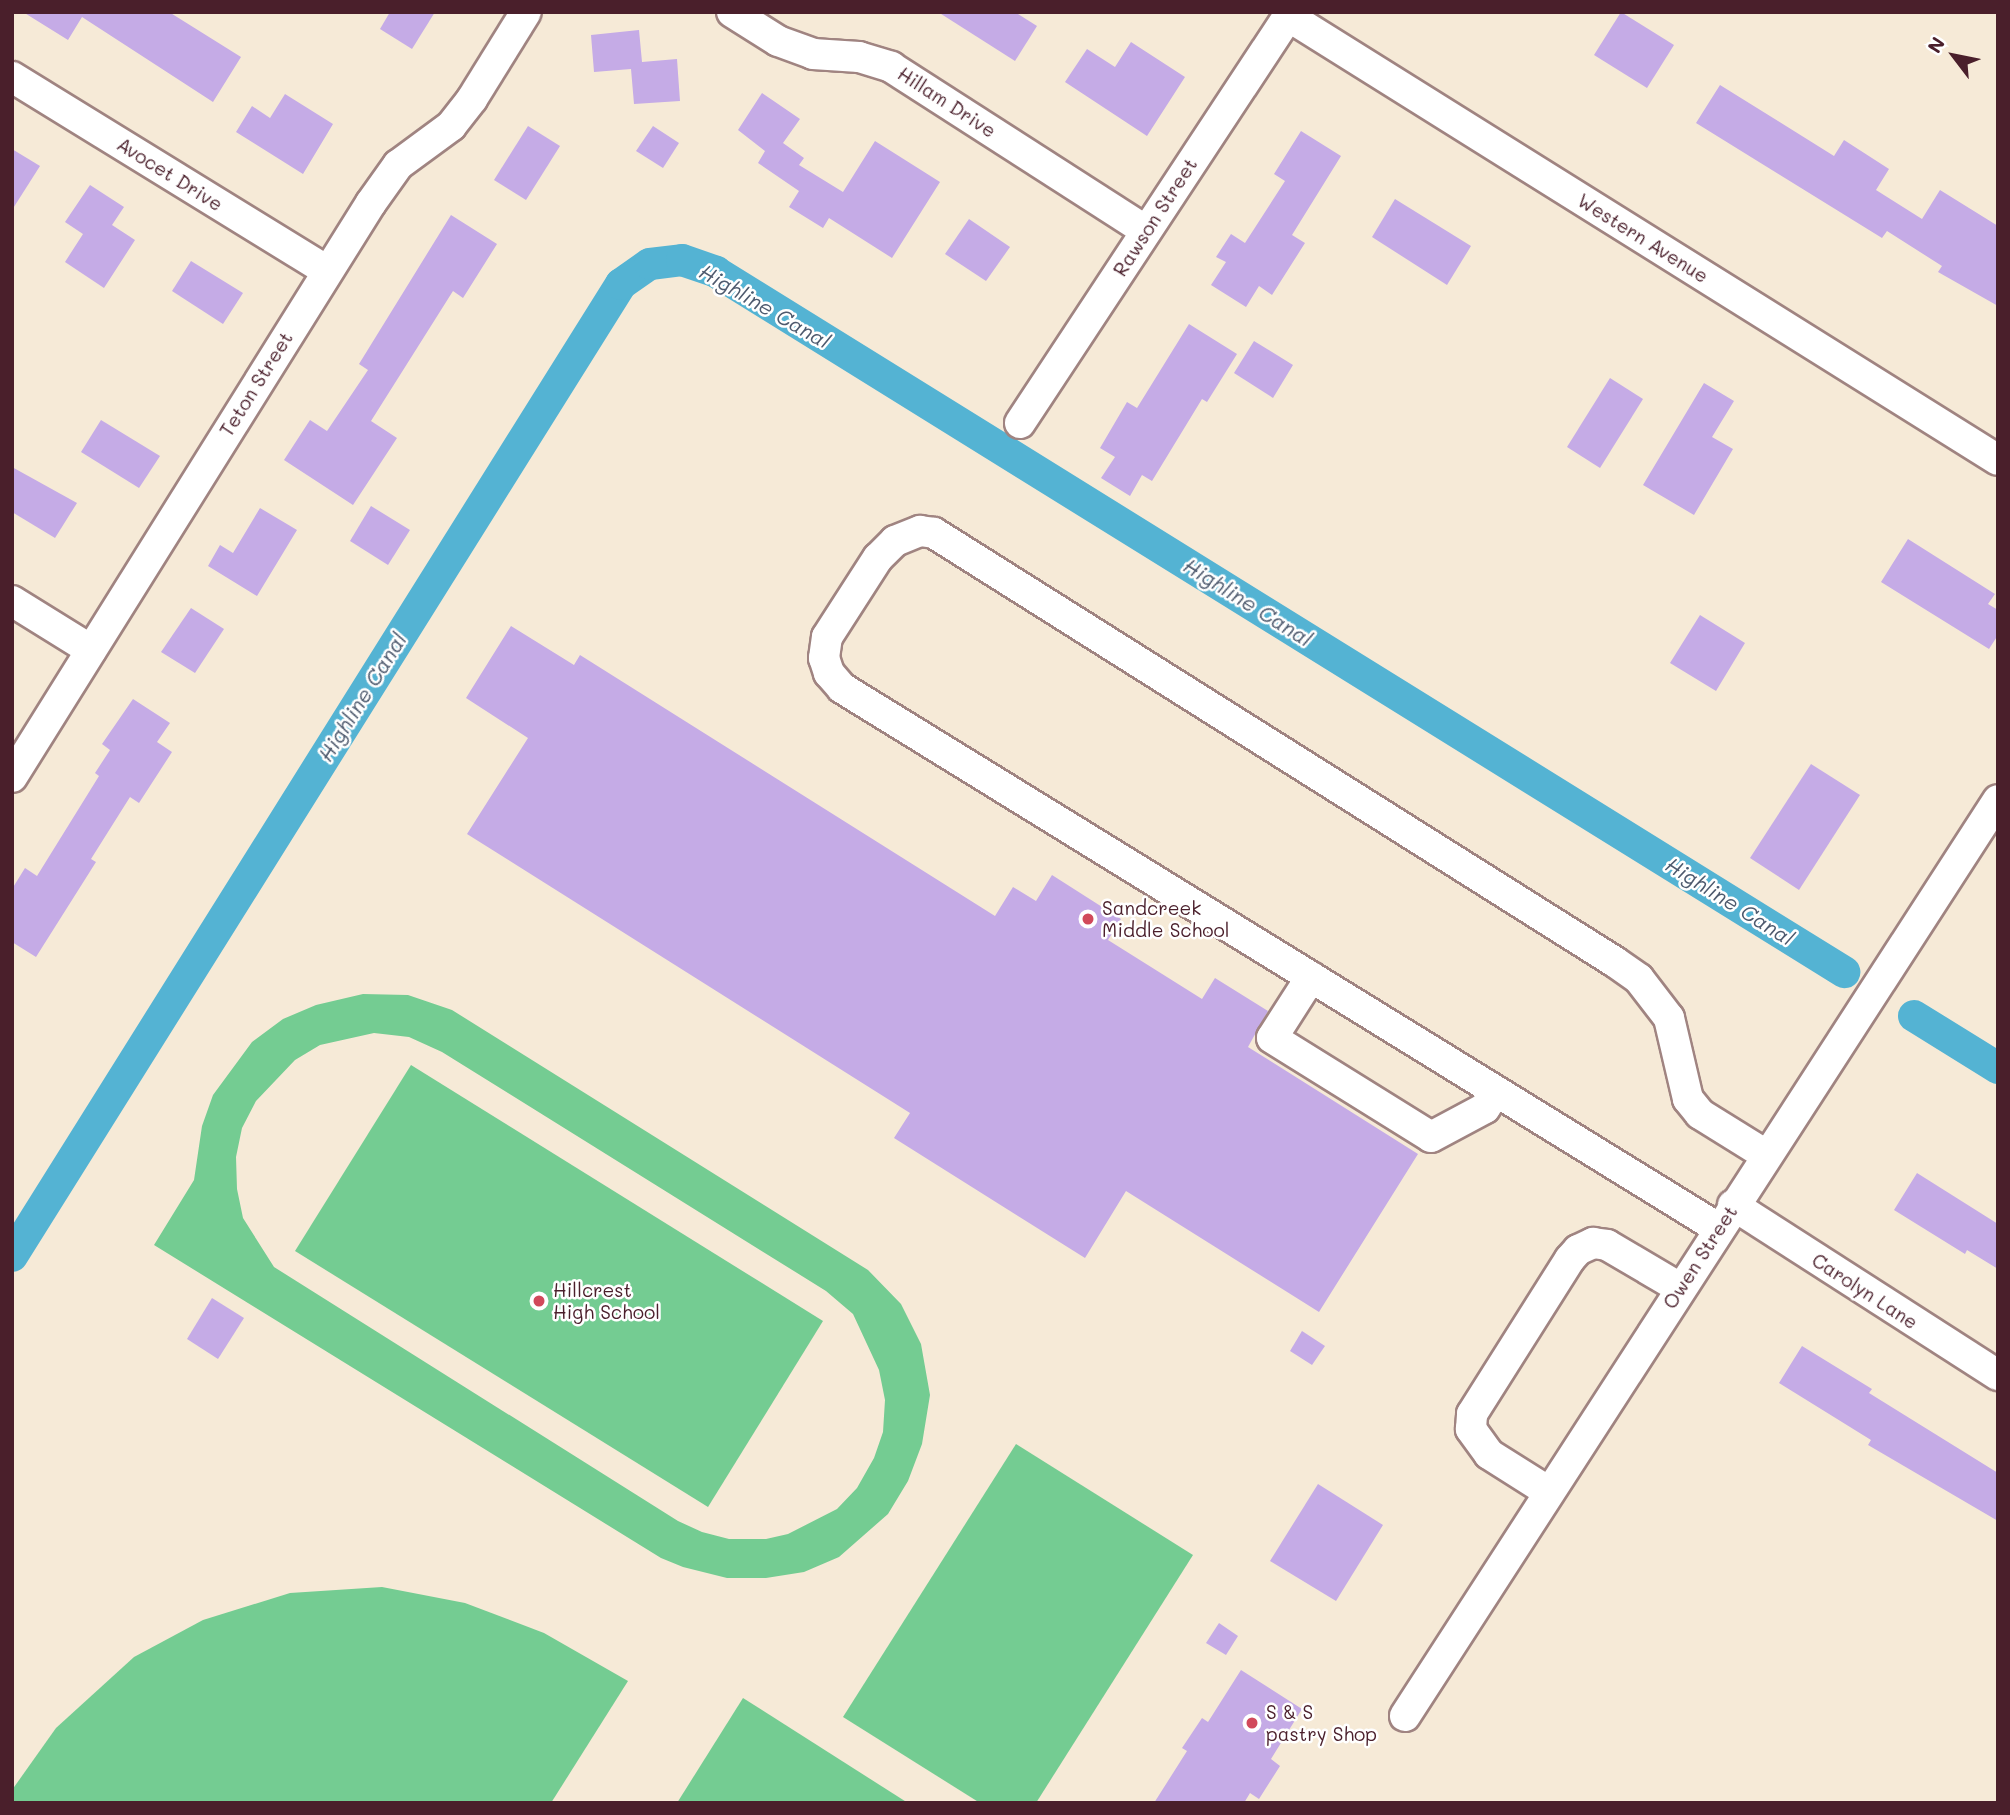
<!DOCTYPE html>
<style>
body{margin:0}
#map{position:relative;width:2010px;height:1815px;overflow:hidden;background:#f6ead7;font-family:Mali,sans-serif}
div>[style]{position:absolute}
.green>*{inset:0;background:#74cc92}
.canal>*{height:32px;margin:-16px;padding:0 16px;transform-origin:16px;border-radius:16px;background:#54b3d3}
.building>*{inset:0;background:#c5abe6}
.roads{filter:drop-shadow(2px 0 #a08481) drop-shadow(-2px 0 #a08481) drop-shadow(0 2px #a08481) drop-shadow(0 -2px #a08481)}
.minor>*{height:30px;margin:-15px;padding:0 15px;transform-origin:15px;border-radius:15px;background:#fff}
.dots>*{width:19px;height:19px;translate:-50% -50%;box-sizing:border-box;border:4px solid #fff;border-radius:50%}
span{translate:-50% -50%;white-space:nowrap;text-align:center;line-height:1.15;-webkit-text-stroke:5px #fff;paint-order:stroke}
.street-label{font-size:19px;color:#4a1f2b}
.poi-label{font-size:19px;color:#4a1f2b}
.left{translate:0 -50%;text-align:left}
.water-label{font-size:21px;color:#4e5a6e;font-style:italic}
.frame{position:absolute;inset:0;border:14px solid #4a1f2b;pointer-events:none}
.north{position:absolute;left:1919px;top:21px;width:70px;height:70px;-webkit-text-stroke:5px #fff;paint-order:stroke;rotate:302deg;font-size:19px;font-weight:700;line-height:28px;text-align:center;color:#4a1f2b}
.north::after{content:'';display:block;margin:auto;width:24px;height:32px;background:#4a1f2b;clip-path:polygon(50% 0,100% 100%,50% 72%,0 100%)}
</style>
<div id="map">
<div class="green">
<div style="clip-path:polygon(evenodd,363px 994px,408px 995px,452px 1010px,868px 1270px,901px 1304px,921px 1344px,930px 1395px,922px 1444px,908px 1481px,888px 1514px,839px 1557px,804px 1572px,766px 1578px,727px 1578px,683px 1567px,661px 1558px,154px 1245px,194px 1180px,202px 1126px,213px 1095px,252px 1042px,283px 1019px,316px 1005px,363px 994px,374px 1033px,409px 1037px,442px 1052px,826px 1291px,853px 1314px,879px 1370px,885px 1400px,883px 1432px,874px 1458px,857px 1488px,837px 1509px,788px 1534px,766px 1539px,729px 1539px,702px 1532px,678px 1521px,274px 1267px,243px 1218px,237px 1189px,236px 1157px,242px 1128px,256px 1101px,295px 1060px,320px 1045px,374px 1033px)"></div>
<div style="clip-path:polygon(411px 1065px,823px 1321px,708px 1507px,295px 1251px)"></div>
<div style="clip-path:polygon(1016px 1444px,1193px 1555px,1036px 1803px,980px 1803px,843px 1717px)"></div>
<div style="clip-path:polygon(382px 1587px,465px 1603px,544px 1633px,628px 1681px,551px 1803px,12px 1803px,12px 1790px,56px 1728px,134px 1657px,203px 1620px,290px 1593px)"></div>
<div style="clip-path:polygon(743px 1698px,908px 1803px,677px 1803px)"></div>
</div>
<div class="canal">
<div style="left:1914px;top:1016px;width:99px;rotate:31.8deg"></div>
<div style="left:12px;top:1256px;width:1147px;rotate:-57.93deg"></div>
<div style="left:621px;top:284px;width:35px;rotate:-35deg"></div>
<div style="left:650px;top:264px;width:32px;rotate:-7deg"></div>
<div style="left:682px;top:260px;width:36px;rotate:19deg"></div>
<div style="left:716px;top:272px;width:1328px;rotate:31.82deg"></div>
</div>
<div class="building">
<div style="clip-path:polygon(23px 12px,169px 12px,241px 57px,213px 102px,82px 17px,68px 40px)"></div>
<div style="clip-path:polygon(390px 12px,435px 12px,412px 49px,380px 29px)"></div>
<div style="clip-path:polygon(938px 12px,1015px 12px,1037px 26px,1015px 61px)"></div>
<div style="clip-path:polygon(1621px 12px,1674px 45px,1647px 88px,1594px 55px)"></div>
<div style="clip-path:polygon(639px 30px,642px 62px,677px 59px,680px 101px,634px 104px,631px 69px,594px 72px,591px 35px)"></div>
<div style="clip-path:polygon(1131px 42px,1185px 77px,1147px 136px,1065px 82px,1087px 49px,1115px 67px)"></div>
<div style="clip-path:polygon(1720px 85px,1834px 156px,1844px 140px,1889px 169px,1876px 190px,1922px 219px,1940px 190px,1998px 226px,1998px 306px,1938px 272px,1942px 266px,1887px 231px,1882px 238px,1696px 123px)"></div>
<div style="clip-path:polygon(762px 93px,800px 119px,783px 143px,804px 158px,799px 165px,843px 192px,875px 141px,940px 182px,892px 258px,829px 218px,823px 228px,789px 207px,799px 191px,758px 163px,765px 151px,738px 130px)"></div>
<div style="clip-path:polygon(285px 94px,333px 124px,303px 174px,236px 132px,252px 106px,270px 118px)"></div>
<div style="clip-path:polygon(528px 126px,560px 146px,526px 200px,494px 180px)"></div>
<div style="clip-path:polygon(653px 126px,679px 143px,663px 168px,636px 151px)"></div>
<div style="clip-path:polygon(1301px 131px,1341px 156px,1292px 235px,1305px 243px,1272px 295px,1259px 286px,1246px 307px,1211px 285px,1226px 262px,1216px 257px,1231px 234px,1245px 243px,1285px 181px,1274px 174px)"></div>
<div style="clip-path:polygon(12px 149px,40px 166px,12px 210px)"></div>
<div style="clip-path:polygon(90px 185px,124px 207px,112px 225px,135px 240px,104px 288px,65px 262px,83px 234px,65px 222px)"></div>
<div style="clip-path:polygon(1395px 199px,1471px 246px,1447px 285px,1372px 237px)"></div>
<div style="clip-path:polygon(451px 215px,497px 244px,463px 298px,453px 291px,371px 421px,397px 438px,353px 505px,284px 460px,310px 420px,327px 431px,368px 370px,359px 364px)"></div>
<div style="clip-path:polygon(969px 219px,1010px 247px,986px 281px,945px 254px)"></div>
<div style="clip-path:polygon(191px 261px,243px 293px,223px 324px,172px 291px)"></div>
<div style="clip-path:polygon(1189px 324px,1237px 354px,1207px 402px,1202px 399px,1152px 481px,1142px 475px,1130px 496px,1101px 478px,1115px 457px,1100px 448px,1127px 402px,1137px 408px)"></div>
<div style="clip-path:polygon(1254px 341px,1293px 365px,1273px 398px,1234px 373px)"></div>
<div style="clip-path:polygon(1610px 378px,1643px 399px,1600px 468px,1567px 447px)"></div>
<div style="clip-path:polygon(1704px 383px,1734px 401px,1712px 437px,1733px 449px,1694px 515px,1643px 485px)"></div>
<div style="clip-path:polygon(101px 420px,160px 456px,139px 488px,81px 452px)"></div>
<div style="clip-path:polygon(12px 467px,77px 503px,55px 538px,12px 512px)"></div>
<div style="clip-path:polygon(371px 506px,410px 530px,388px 565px,350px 541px)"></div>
<div style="clip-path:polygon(260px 508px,297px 530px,257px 596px,208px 566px,220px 545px,233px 553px)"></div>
<div style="clip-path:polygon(1908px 539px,1995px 594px,1988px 604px,1998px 610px,1998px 635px,1989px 649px,1881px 582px)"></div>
<div style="clip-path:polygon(191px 608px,224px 629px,195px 673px,161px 652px)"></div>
<div style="clip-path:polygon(1700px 615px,1745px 643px,1716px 691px,1670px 663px)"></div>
<div style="clip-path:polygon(511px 626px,574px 665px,580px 655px,995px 916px,1013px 887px,1036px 901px,1052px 875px,1121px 919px,1108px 940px,1202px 999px,1215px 978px,1268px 1011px,1248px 1047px,1418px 1154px,1319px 1312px,1126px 1191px,1085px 1258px,894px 1138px,910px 1113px,467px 834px,528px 738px,466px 698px)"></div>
<div style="clip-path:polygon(133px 699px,170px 723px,157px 742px,172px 752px,139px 803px,130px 797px,91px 859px,96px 862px,36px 957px,12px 942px,12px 889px,25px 868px,37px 876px,99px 776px,95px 773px,110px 750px,102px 744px)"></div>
<div style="clip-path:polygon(1811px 764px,1860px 795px,1799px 890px,1750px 858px)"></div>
<div style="clip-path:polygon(1917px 1173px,1998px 1224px,1998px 1269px,1967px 1250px,1965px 1254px,1894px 1210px)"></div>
<div style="clip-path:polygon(212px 1298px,244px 1318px,218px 1359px,187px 1339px)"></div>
<div style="clip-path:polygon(1302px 1331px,1325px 1346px,1312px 1365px,1290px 1351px)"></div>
<div style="clip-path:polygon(1802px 1346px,1872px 1389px,1869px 1393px,1998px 1473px,1998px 1521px,1868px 1445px,1871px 1440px,1779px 1383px)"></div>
<div style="clip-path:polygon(1318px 1484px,1383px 1525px,1336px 1601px,1270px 1561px)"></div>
<div style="clip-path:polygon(1219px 1623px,1238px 1636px,1226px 1655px,1206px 1643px)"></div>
<div style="clip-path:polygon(1241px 1670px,1302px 1709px,1271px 1759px,1280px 1766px,1259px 1799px,1250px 1793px,1244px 1803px,1154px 1803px,1187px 1751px,1182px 1748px,1202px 1718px,1208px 1722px)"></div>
</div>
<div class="roads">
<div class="minor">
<div style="left:732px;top:12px;width:54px;rotate:32.2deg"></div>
<div style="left:778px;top:41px;width:37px;rotate:20deg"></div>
<div style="left:813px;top:54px;width:46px;rotate:3.7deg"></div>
<div style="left:859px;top:57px;width:34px;rotate:17deg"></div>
<div style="left:891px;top:67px;width:303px;rotate:32.7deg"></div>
<div style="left:1288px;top:16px;width:837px;rotate:32.02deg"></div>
<div style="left:12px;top:77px;width:370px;rotate:31.6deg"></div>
<div style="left:1020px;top:423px;width:492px;rotate:-56.6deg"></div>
<div style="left:12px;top:601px;width:93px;rotate:31.8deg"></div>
<div style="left:12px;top:777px;width:677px;rotate:-57.98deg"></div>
<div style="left:371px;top:203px;width:47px;rotate:-54.6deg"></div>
<div style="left:398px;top:165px;width:66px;rotate:-36.3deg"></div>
<div style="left:451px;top:126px;width:34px;rotate:-52deg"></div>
<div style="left:472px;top:99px;width:102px;rotate:-58.2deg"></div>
<div style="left:1311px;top:977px;width:72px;rotate:122.6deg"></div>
<div style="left:1272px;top:1038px;width:187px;rotate:31.9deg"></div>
<div style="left:1431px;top:1137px;width:61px;rotate:-28.2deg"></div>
<div style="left:1485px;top:1108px;width:20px;rotate:-57deg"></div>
<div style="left:1733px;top:1205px;width:315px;rotate:32.7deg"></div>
<div style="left:1718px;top:1228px;width:1029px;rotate:-148.35deg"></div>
<div style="left:842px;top:688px;width:20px;rotate:-131deg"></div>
<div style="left:829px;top:673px;width:16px;rotate:-108deg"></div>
<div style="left:824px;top:658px;width:21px;rotate:-82deg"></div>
<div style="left:827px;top:637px;width:94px;rotate:-57.2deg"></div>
<div style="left:878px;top:558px;width:24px;rotate:-45deg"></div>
<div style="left:895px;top:541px;width:27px;rotate:-22deg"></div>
<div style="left:920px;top:531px;width:14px;rotate:8deg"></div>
<div style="left:934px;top:533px;width:805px;rotate:32.21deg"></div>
<div style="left:1615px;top:962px;width:29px;rotate:35deg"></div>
<div style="left:1639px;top:979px;width:49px;rotate:52.4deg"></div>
<div style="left:1669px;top:1018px;width:83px;rotate:76.8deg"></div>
<div style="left:1688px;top:1099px;width:19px;rotate:51deg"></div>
<div style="left:1700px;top:1114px;width:78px;rotate:31.8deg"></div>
<div style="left:1549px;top:1492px;width:71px;rotate:-147.7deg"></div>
<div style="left:1489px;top:1454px;width:31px;rotate:-126deg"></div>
<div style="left:1471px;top:1429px;width:15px;rotate:-86deg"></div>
<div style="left:1472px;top:1414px;width:183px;rotate:-57.7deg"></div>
<div style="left:1570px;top:1259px;width:12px;rotate:-48deg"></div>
<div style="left:1578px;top:1250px;width:17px;rotate:-25deg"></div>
<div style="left:1593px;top:1243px;width:14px;rotate:8deg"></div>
<div style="left:1607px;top:1245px;width:85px;rotate:30.5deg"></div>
<div style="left:1405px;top:1716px;width:1091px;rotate:-57.08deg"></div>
</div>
</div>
<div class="dots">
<div style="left:1088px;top:919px;background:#d1495b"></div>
<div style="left:539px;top:1301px;background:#d1495b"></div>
<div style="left:1252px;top:1723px;background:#d1495b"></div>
</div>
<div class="street-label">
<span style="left:947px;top:102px;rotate:33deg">Hillam Drive</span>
<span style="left:170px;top:174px;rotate:32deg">Avocet Drive</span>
<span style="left:1155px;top:217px;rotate:-57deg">Rawson Street</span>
<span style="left:1643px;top:238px;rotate:32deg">Western Avenue</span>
<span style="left:256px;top:384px;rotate:-58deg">Teton Street</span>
<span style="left:1700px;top:1257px;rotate:-57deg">Owen Street</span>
<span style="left:1865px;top:1291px;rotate:33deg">Carolyn Lane</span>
</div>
<div class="poi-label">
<span class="left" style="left:1102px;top:919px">Sandcreek<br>Middle School</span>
<span class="left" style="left:553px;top:1301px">Hillcrest<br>High School</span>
<span class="left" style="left:1266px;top:1723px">S &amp; S<br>pastry Shop</span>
</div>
<div class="water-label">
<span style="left:765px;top:306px;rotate:30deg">Highline Canal</span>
<span style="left:1248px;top:602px;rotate:32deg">Highline Canal</span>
<span style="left:362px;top:697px;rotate:-58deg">Highline Canal</span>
<span style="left:1730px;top:901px;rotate:32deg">Highline Canal</span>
</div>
<div class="frame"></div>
<div class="north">N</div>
</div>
